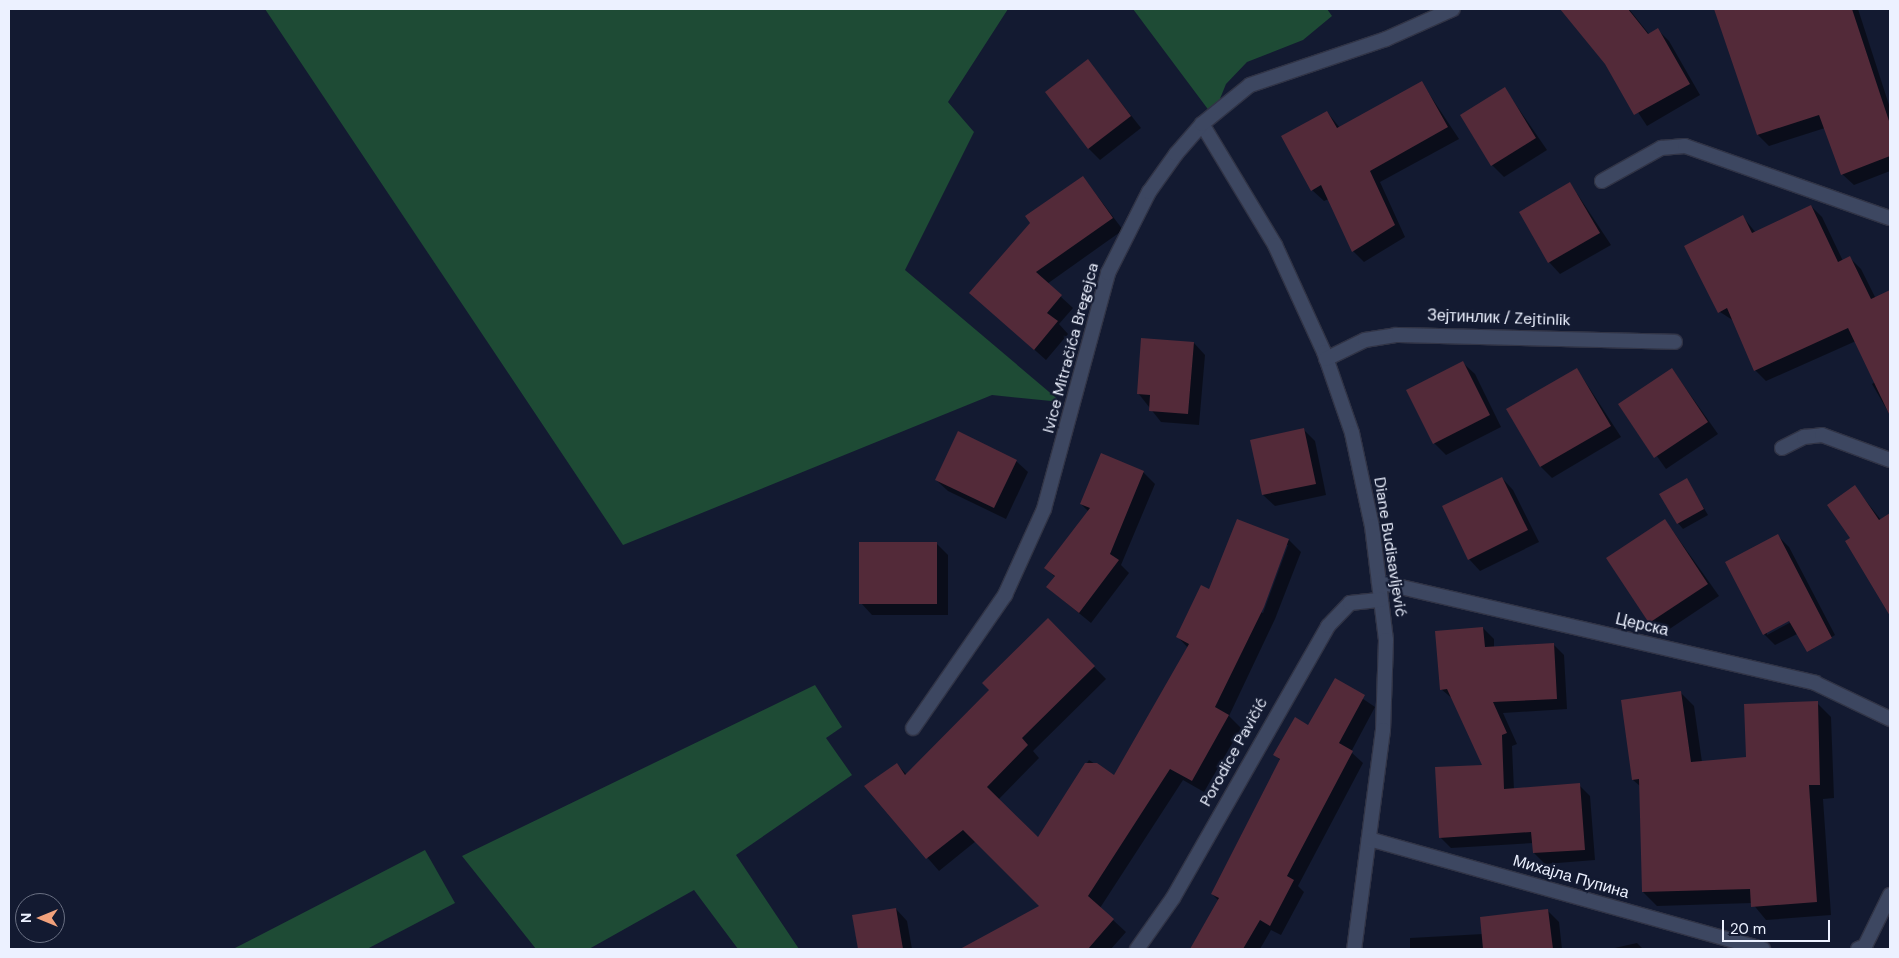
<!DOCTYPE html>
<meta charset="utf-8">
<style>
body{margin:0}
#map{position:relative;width:1899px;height:958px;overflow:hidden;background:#131a31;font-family:"DM Sans",sans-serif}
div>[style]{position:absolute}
.green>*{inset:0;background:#1e4b35}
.shadow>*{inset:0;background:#0007}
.building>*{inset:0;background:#532a39}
.roads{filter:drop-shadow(1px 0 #313446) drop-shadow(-1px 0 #313446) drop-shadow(0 1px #313446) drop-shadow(0 -1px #313446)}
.minor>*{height:14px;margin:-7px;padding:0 7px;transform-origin:7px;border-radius:7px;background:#3d4761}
span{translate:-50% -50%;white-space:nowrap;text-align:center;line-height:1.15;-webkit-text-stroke:4.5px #131a31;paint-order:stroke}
.street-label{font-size:16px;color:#ecf1ff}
.frame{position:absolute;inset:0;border:10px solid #ecf1ff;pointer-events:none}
.north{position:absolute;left:15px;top:893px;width:50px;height:50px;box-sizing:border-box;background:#131a31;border:1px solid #6a7083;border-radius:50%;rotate:270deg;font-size:14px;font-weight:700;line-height:20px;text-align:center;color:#ecf1ff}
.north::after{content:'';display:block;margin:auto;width:18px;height:22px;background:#f1a17c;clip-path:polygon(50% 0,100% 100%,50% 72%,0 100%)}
.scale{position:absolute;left:1722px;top:920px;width:108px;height:22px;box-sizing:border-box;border:2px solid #ecf1ff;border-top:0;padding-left:6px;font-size:15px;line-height:18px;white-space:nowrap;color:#ecf1ff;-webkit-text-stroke:4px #131a31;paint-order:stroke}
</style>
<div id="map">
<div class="green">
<div style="clip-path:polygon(265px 9px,1008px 9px,948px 102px,974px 132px,905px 270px,1061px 402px,992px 395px,623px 545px)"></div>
<div style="clip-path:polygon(1133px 9px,1327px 9px,1332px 16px,1303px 40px,1247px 62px,1226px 84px,1213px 116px)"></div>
<div style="clip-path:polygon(815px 685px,842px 727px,826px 738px,852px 775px,736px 855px,799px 949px,738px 949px,694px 890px,589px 949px,536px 949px,462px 856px)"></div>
<div style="clip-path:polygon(425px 850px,455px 903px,367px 949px,233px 949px)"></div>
</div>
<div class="shadow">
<div style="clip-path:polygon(1562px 9px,1629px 9px,1649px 34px,1658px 30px,1669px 41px,1700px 95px,1647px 126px,1606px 64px)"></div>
<div style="clip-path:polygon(1716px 9px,1858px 9px,1890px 108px,1890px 171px,1854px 185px,1842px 174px,1825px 128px,1769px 146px,1758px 135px)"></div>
<div style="clip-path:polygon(1088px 61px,1141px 128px,1100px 160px,1088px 148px)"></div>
<div style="clip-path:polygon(1422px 83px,1459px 139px,1380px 182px,1405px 237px,1364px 262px,1353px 251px,1329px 199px,1324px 201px,1312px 190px,1327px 112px,1340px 128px)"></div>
<div style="clip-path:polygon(1505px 89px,1547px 150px,1504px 177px,1492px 165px)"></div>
<div style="clip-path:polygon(1083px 177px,1123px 230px,1047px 284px,1073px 308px,1059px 324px,1068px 334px,1046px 360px,971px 293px)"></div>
<div style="clip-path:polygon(1570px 183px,1611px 245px,1560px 274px,1549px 262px)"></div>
<div style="clip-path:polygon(1811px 206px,1822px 217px,1843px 261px,1850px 258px,1861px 269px,1876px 299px,1890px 292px,1890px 415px,1872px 384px,1875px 382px,1856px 341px,1766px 381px,1755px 370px,1734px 321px,1720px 312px,1743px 217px,1756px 233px)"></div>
<div style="clip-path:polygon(1194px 343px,1205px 355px,1199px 425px,1161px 422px,1138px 393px)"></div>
<div style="clip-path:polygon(1463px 363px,1475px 374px,1501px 427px,1446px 455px,1434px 443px)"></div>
<div style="clip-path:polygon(1577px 369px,1621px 437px,1552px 478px,1540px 466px)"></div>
<div style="clip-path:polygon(1672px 369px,1718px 434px,1666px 469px,1620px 404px)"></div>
<div style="clip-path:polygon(1303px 429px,1315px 441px,1326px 495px,1275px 506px,1263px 495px)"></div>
<div style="clip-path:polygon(1016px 461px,1028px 472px,1006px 519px,948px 491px,936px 480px)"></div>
<div style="clip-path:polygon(1143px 472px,1155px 484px,1121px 565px,1129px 573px,1091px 623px,1047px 587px,1055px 577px,1046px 568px,1089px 512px,1081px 504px)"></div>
<div style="clip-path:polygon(1502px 478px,1513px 490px,1539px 542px,1480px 571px,1469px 559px)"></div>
<div style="clip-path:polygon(1687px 480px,1708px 515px,1683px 529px,1678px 523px)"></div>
<div style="clip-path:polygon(1855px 487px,1881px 520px,1887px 517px,1890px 520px,1887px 602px,1852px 538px)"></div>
<div style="clip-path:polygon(1665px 520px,1719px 596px,1662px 634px,1650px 622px)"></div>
<div style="clip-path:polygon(evenodd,1778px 536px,1789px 547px,1835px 635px,1811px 650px,1797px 634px,1775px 645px,1764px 634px,1727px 563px,1778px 536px,1794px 617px,1795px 620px,1767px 635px,1767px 632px,1794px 617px)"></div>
<div style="clip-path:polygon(evenodd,1289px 540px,1301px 552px,1275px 619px,1229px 716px,1241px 728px,1204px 792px,1183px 780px,1100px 908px,1126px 932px,1111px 949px,963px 949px,1041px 907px,976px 841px,939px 871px,865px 786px,897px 764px,907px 775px,991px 690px,1048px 620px,1106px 679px,1033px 751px,1039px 758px,998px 800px,1038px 839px,1089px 760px,1115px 777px,1188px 648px,1177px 636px,1210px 591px,1289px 540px,1286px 545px,1288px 545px,1263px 613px,1260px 612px,1286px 545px)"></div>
<div style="clip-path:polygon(937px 544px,948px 555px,948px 615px,872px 615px,861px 603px)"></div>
<div style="clip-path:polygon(1483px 628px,1494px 639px,1494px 647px,1553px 644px,1564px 655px,1567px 709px,1503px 713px,1517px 744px,1512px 746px,1514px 790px,1579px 785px,1590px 796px,1595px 860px,1545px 864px,1534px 853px,1533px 843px,1451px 848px,1440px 837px,1484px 766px,1454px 700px,1441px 689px)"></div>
<div style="clip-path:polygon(1335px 680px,1375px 707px,1351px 752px,1363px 763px,1298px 886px,1304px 892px,1281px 935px,1271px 930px,1260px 949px,1191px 949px,1219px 901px,1212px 894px,1281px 761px,1275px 755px,1309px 727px)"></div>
<div style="clip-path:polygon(1680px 692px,1694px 706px,1702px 762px,1747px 758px,1817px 703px,1831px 717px,1834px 798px,1823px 799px,1831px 915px,1766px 920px,1752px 903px,1657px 906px,1643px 892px,1640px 786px,1633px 780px)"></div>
<div style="clip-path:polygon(896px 909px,907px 921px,912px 949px,859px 949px,853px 916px)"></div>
<div style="clip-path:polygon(1548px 911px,1559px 922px,1562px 949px,1410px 949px,1410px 938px,1483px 934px)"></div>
<div style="clip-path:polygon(1637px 943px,1643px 949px,1610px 949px)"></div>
</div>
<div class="building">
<div style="clip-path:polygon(1560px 9px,1628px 9px,1648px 34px,1658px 28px,1690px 84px,1634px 115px,1605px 64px)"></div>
<div style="clip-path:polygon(1714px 9px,1852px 9px,1890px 124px,1890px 156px,1841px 175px,1819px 115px,1757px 135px)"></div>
<div style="clip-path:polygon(1088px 59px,1131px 116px,1088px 149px,1045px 92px)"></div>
<div style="clip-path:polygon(1422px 81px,1448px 127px,1370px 171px,1395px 225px,1352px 252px,1321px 185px,1311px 191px,1281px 136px,1327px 111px,1337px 128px)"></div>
<div style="clip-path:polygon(1505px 87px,1536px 138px,1491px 166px,1460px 115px)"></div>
<div style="clip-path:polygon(1083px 176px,1113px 218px,1036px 272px,1062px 295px,1047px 313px,1058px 321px,1034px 350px,969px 293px,1030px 223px,1025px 216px)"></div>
<div style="clip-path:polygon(1570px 182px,1600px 233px,1548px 263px,1519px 212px)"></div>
<div style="clip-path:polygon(1811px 205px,1838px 262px,1850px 256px,1871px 299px,1890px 290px,1890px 416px,1848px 328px,1754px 371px,1727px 308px,1718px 313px,1684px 246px,1743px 215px,1752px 233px)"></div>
<div style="clip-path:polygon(1141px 338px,1194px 342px,1188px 414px,1149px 411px,1150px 395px,1137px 394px)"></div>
<div style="clip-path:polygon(1463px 361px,1490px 415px,1433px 444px,1406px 390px)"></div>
<div style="clip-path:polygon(1577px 368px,1611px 426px,1540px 467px,1506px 409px)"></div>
<div style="clip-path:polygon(1672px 368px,1708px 422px,1654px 458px,1618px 404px)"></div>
<div style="clip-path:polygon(1304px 428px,1316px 484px,1262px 495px,1250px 440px)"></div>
<div style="clip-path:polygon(958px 431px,1017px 460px,994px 508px,935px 480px)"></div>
<div style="clip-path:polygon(1101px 453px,1144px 471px,1110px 554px,1119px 560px,1079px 613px,1046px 587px,1055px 576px,1044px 568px,1090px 508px,1080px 504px)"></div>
<div style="clip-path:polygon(1502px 477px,1528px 530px,1468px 560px,1442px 506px)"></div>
<div style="clip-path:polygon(1687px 478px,1704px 509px,1677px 524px,1659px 494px)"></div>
<div style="clip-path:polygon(1855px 485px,1879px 520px,1890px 513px,1890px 616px,1845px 541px,1850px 538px,1827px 505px)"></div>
<div style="clip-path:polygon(1237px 519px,1289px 539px,1264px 607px,1215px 707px,1229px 715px,1192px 781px,1170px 769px,1088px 896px,1114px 919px,1088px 949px,960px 949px,1039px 906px,963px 830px,926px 859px,864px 786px,897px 763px,905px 775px,989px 690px,982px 683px,1048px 618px,1095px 666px,1022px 738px,1028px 745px,987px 787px,1038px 837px,1085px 763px,1097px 763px,1114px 775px,1189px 644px,1176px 637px,1201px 585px,1209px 589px)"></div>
<div style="clip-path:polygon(1665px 519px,1708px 584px,1649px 623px,1606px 558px)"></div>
<div style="clip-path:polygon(1778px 534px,1832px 638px,1807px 652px,1789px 621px,1763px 635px,1725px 562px)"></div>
<div style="clip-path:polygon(859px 542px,937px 542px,937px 604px,859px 604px)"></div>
<div style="clip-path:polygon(1483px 627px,1485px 647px,1554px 643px,1557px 699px,1493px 702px,1507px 733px,1502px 735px,1504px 789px,1580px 783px,1585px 850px,1533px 853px,1531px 832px,1439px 838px,1435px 767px,1482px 765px,1447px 689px,1440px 690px,1435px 631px)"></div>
<div style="clip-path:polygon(1335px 678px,1365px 695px,1339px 743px,1353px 751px,1287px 876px,1294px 880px,1270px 926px,1260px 920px,1243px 949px,1190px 949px,1219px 898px,1211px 894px,1280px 759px,1273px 755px,1295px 717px,1308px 725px)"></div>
<div style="clip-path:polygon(1681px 691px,1691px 762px,1746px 757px,1744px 704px,1818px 701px,1820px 785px,1809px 785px,1817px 902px,1751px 907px,1750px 889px,1642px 892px,1639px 779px,1632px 780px,1621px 700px)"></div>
<div style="clip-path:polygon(896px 908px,903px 949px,858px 949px,852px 915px)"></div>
<div style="clip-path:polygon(1548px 909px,1553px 949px,1483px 949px,1480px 917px)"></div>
</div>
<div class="roads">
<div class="minor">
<div style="left:1202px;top:124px;width:141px;rotate:58.9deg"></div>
<div style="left:1275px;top:245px;width:118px;rotate:65.4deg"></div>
<div style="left:1324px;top:352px;width:86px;rotate:70.9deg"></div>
<div style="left:1352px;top:433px;width:95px;rotate:77.9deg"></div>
<div style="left:1372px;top:526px;width:115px;rotate:83deg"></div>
<div style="left:1386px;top:640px;width:90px;rotate:91.9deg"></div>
<div style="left:1383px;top:730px;width:221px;rotate:97.5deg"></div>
<div style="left:1602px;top:181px;width:68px;rotate:-29.2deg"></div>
<div style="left:1661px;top:148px;width:24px;rotate:-5deg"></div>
<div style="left:1685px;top:146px;width:217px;rotate:19.4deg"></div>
<div style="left:1326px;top:359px;width:43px;rotate:-26deg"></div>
<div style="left:1365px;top:340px;width:31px;rotate:-9deg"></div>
<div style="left:1396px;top:335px;width:279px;rotate:1.4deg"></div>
<div style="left:1782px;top:448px;width:25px;rotate:-27deg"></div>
<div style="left:1804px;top:437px;width:18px;rotate:-6deg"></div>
<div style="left:1822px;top:435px;width:72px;rotate:20.2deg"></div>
<div style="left:1379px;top:582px;width:448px;rotate:13deg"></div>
<div style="left:1815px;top:683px;width:83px;rotate:25.6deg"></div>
<div style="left:913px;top:728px;width:162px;rotate:-55.3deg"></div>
<div style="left:1005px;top:595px;width:94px;rotate:-65.6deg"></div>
<div style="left:1044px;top:509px;width:245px;rotate:-74.8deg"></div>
<div style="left:1108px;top:273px;width:91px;rotate:-63.2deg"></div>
<div style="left:1149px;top:192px;width:47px;rotate:-54.6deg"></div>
<div style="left:1176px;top:154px;width:40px;rotate:-49deg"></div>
<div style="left:1202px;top:124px;width:62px;rotate:-39.1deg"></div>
<div style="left:1250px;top:85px;width:144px;rotate:-18.7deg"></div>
<div style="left:1386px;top:39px;width:73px;rotate:-24.1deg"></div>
<div style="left:1369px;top:839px;width:409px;rotate:15.6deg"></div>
<div style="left:1137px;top:949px;width:62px;rotate:-54.8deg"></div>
<div style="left:1173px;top:898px;width:313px;rotate:-60.3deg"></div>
<div style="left:1328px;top:626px;width:32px;rotate:-46deg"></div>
<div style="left:1350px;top:603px;width:31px;rotate:-6deg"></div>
<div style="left:1858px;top:949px;width:8px;rotate:-23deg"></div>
<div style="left:1865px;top:946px;width:57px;rotate:-63.9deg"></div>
</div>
</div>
<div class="street-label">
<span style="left:1499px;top:318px;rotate:2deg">Зејтинлик / Zejtinlik</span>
<span style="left:1071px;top:348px;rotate:-75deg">Ivice Mitračića Bregejca</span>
<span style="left:1390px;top:547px;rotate:81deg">Diane Budisavljević</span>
<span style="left:1642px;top:625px;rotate:13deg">Церска</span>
<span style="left:1234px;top:752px;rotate:-61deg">Porodice Pavičić</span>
<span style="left:1571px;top:877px;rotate:16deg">Михајла Пупина</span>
</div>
<div class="frame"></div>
<div class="north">N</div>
<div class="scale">20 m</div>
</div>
